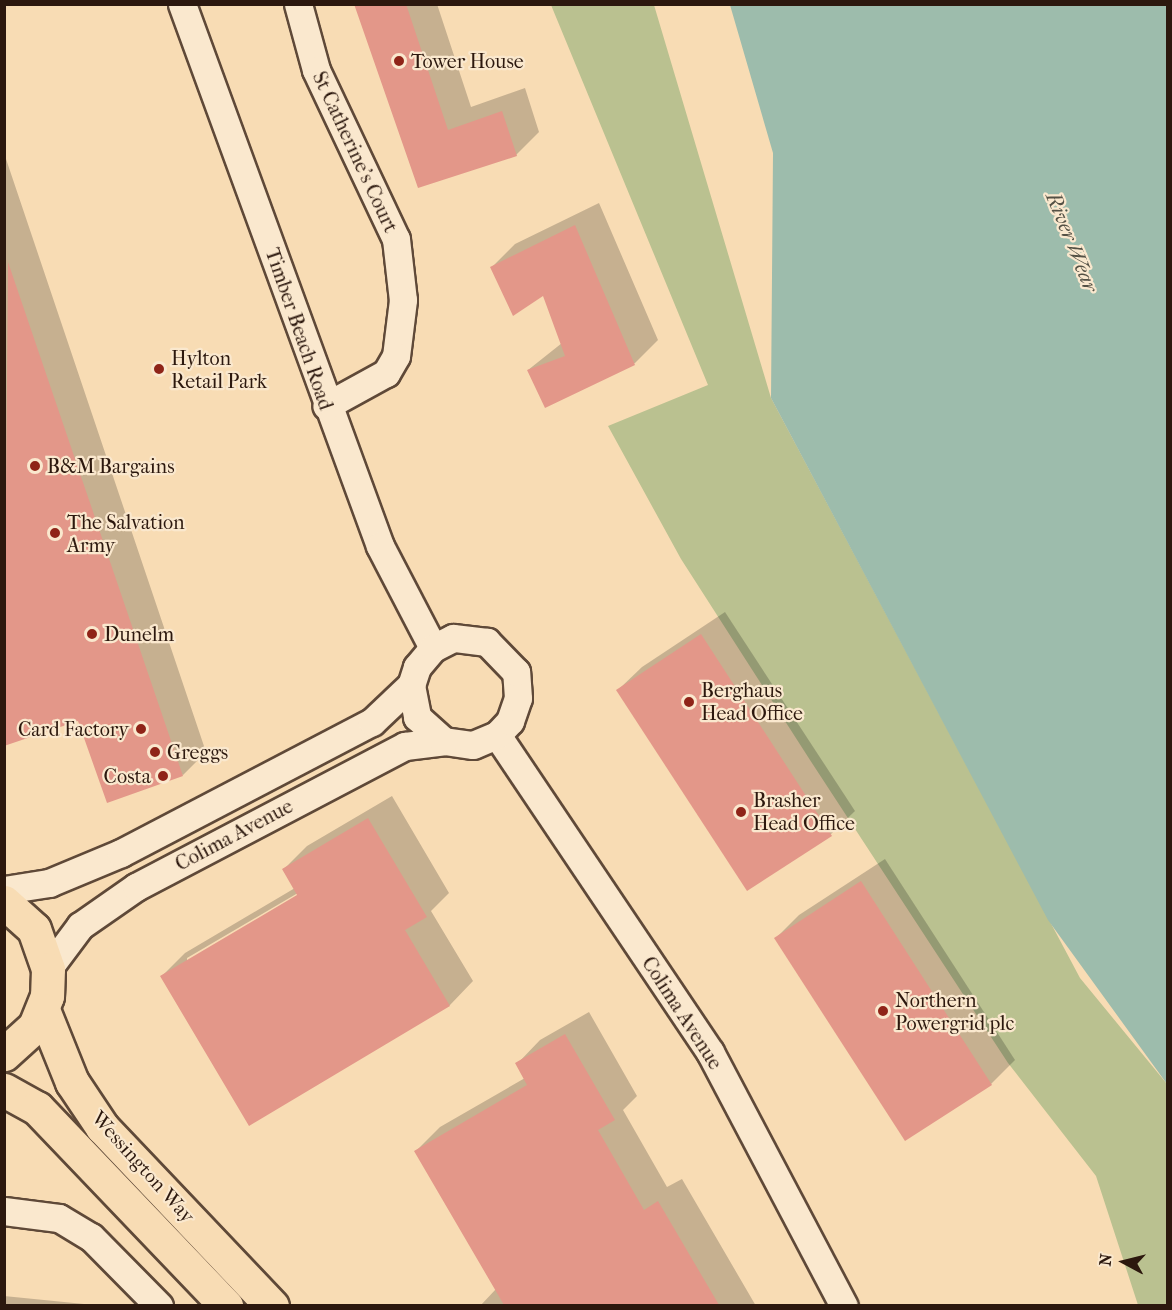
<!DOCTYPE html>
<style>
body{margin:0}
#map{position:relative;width:1172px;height:1310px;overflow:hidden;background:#f8dcb4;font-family:"IM FELL French Canon",serif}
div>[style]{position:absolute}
.green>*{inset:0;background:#bac190}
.water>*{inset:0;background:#9dbcac}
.shadow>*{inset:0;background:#0003}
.building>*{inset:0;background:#e39789}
.roads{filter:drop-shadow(2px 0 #5f4938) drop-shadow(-2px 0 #5f4938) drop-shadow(0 2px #5f4938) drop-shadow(0 -2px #5f4938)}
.minor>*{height:27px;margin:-13.5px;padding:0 13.5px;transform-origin:13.5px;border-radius:13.5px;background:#fae8ce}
.highway>*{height:33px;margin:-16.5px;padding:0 16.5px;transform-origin:16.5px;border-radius:16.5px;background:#f8dcb4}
.dots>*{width:16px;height:16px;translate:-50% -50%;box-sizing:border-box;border:3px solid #fae8ce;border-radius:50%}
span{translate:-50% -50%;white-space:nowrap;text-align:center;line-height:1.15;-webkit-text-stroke:4.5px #fae8ce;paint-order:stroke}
.poi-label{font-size:20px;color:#2c180e}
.left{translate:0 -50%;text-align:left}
.right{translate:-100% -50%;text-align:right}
.street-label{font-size:20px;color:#2c180e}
.water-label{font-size:21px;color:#545145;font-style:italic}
.frame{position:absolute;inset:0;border:6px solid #2c180e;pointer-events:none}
.north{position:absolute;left:1094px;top:1232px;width:60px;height:60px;-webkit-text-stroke:4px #fae8ce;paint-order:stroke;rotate:277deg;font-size:16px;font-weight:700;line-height:24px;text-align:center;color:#2c180e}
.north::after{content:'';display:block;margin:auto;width:21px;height:27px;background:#2c180e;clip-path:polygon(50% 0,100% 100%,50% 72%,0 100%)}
</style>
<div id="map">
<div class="green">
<div style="clip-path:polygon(551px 5px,654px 5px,771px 398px,1080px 978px,1167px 1084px,1167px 1305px,1138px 1305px,1096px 1176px,1008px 1063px,810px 760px,681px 559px,608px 426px,708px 385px)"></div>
</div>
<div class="water">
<div style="clip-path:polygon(730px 5px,1167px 5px,1167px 1084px,1048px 920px,771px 398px,773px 153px)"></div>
</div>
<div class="shadow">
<div style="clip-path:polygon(355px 4px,437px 4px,471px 107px,525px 88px,539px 132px,516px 155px,418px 186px)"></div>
<div style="clip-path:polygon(4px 153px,206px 752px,183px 775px,79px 719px,4px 744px)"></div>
<div style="clip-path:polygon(599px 203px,658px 340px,635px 363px,546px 406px,528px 370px,562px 343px,544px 294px,492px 267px,515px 244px)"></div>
<div style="clip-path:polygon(725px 612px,855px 811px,831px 834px,748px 889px,618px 690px,642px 667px)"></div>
<div style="clip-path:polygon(evenodd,392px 796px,449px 893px,431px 911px,473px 981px,450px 1005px,249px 1124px,162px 976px,185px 953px,295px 888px,283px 870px,307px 846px,392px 796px,303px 890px,304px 893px,187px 962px,187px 958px,303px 890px)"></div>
<div style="clip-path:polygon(885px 859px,1015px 1060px,991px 1084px,906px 1139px,776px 938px,799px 915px)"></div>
<div style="clip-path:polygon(589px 1012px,637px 1096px,623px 1110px,667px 1187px,682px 1179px,756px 1306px,480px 1306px,496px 1289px,416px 1151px,440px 1127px,525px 1078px,517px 1064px,540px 1040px)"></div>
<div style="clip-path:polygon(4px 1296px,104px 1306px,4px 1306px)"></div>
</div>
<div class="building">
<div style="clip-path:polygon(354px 4px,406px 4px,448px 130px,502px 111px,517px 156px,418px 188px)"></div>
<div style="clip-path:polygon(575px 225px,635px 365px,545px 408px,527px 370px,565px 356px,543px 296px,513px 316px,490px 267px)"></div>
<div style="clip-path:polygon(8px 262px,183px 776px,107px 803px,78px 721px,4px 746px)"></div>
<div style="clip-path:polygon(701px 634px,832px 836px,747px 891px,616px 690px)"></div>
<div style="clip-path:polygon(368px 818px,427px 917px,405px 930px,450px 1006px,249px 1126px,160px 976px,297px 895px,282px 869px)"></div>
<div style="clip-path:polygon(861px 881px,992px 1085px,905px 1141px,774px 938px)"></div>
<div style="clip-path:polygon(565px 1034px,615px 1120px,598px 1130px,644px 1210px,658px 1201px,719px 1305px,504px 1305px,414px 1151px,527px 1085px,515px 1063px)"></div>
</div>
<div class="roads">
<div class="minor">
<div style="left:182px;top:4px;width:577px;rotate:69.93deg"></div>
<div style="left:380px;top:546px;width:115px;rotate:62.5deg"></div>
<div style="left:298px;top:4px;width:68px;rotate:74.7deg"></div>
<div style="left:316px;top:70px;width:187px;rotate:64.7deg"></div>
<div style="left:396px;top:239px;width:61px;rotate:83.5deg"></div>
<div style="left:403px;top:300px;width:56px;rotate:97.1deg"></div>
<div style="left:396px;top:356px;width:20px;rotate:120deg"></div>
<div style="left:386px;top:373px;width:68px;rotate:151.2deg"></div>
<div style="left:497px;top:735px;width:382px;rotate:56.1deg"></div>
<div style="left:710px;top:1052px;width:287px;rotate:62.2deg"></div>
<div style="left:4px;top:890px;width:46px;rotate:-8.8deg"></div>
<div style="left:49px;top:883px;width:78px;rotate:-22.6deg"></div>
<div style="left:121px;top:853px;width:283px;rotate:-27.6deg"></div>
<div style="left:372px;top:722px;width:54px;rotate:-43.5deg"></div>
<div style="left:48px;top:969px;width:54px;rotate:-53.3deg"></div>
<div style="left:80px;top:926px;width:68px;rotate:-34.9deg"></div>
<div style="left:136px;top:887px;width:304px;rotate:-27.7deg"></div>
<div style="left:405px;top:746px;width:39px;rotate:-7deg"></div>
<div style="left:444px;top:741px;width:29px;rotate:8deg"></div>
<div style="left:473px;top:745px;width:26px;rotate:-23deg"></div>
<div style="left:497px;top:735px;width:19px;rotate:-47deg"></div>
<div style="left:510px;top:721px;width:24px;rotate:-71deg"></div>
<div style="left:518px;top:698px;width:26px;rotate:-94deg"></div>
<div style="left:516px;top:672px;width:42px;rotate:-134deg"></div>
<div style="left:487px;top:642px;width:34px;rotate:-173deg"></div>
<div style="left:453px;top:638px;width:22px;rotate:153deg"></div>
<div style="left:433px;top:648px;width:25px;rotate:130deg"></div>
<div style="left:417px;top:667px;width:19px;rotate:108deg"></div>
<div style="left:411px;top:685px;width:33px;rotate:79deg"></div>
<div style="left:417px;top:717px;width:36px;rotate:42deg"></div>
<div style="left:4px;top:1211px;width:55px;rotate:7.3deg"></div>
<div style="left:59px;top:1218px;width:37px;rotate:31deg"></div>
<div style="left:91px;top:1237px;width:97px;rotate:45.4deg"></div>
</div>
<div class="highway">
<div style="left:4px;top:902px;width:40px;rotate:42deg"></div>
<div style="left:34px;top:929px;width:42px;rotate:70.7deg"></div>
<div style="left:48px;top:969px;width:27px;rotate:92deg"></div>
<div style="left:47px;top:996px;width:32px;rotate:112deg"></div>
<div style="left:35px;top:1026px;width:42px;rotate:137.9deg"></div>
<div style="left:43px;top:1010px;width:78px;rotate:68.1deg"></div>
<div style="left:72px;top:1082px;width:54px;rotate:56.3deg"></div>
<div style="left:102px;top:1127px;width:247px;rotate:46.5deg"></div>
<div style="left:4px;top:1090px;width:38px;rotate:29deg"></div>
<div style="left:37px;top:1108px;width:274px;rotate:46.3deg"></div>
</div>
</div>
<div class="dots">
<div style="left:399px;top:61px;background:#8f2418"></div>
<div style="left:159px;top:369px;background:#8f2418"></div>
<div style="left:35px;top:466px;background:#8f2418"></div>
<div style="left:55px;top:533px;background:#8f2418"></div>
<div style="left:92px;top:634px;background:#8f2418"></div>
<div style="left:689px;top:702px;background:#8f2418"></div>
<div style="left:141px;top:729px;background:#8f2418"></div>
<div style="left:155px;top:752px;background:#8f2418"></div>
<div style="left:163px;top:776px;background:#8f2418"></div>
<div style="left:741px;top:812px;background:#8f2418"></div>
<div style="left:883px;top:1011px;background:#8f2418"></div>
</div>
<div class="poi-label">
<span class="left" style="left:411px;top:61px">Tower House</span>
<span class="left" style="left:171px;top:370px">Hylton<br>Retail Park</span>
<span class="left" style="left:47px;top:466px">B&amp;M Bargains</span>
<span class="left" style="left:67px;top:534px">The Salvation<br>Army</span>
<span class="left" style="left:104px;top:634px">Dunelm</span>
<span class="left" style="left:701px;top:702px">Berghaus<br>Head Office</span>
<span class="right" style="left:129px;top:729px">Card Factory</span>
<span class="left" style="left:167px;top:752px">Greggs</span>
<span class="right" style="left:151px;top:776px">Costa</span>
<span class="left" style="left:753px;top:812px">Brasher<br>Head Office</span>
<span class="left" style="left:895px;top:1012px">Northern<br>Powergrid plc</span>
</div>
<div class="street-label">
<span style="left:355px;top:152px;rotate:65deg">St Catherine's Court</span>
<span style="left:299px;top:329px;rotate:71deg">Timber Beach Road</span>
<span style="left:234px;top:835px;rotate:-28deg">Colima Avenue</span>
<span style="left:682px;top:1013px;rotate:57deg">Colima Avenue</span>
<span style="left:143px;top:1167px;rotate:48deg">Wessington Way</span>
</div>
<div class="water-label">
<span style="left:1072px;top:242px;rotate:68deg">River Wear</span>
</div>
<div class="frame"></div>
<div class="north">N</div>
</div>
